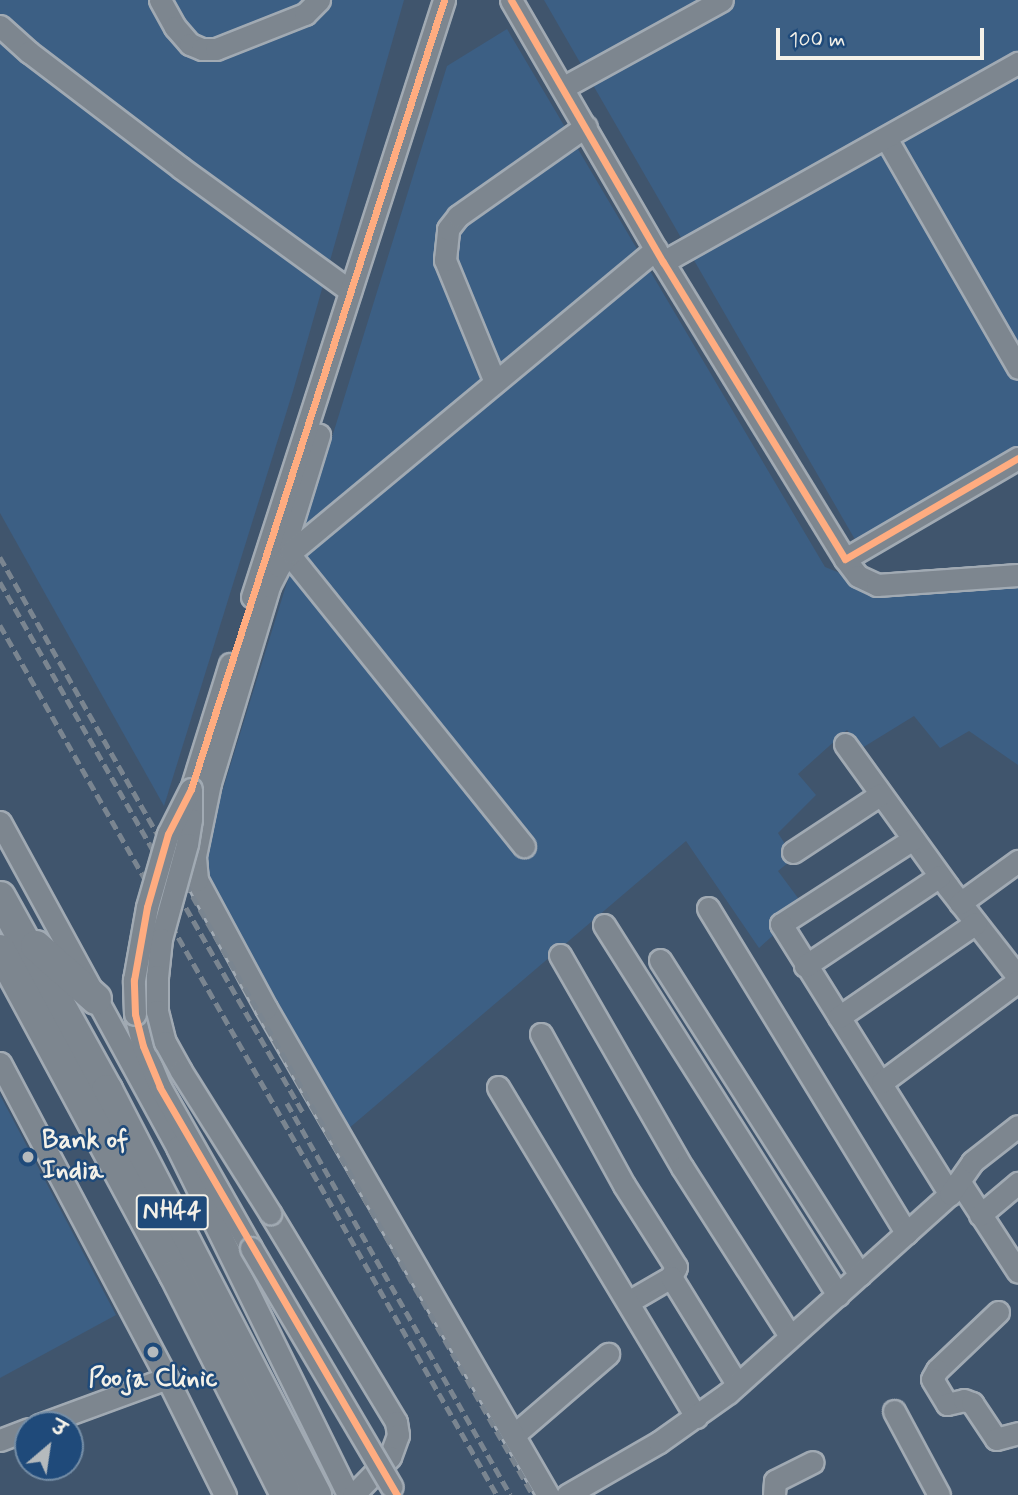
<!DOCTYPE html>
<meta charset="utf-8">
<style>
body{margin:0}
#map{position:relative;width:1018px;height:1495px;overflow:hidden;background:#40556d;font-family:Mynerve,"Playpen Sans Deva",sans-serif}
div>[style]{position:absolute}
.built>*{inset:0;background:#3c5f84}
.roads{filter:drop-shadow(2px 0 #a1aab3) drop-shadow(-2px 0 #a1aab3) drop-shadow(0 2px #a1aab3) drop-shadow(0 -2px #a1aab3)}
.minor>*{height:21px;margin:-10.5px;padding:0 10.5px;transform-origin:10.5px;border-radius:10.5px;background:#7d868f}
.highway>*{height:30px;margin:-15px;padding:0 15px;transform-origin:15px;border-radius:15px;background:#7d868f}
.rail>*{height:4.5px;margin-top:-2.25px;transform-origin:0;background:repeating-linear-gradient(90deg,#7a8590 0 10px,transparent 0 15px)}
.bridges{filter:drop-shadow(2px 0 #a1aab3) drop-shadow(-2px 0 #a1aab3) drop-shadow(0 2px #a1aab3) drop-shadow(0 -2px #a1aab3)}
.minor-bridge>*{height:21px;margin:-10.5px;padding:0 10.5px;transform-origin:10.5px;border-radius:10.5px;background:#7d868f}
.cycleway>*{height:7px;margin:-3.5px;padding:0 3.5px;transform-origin:3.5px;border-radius:3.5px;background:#ffac80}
.dots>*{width:19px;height:19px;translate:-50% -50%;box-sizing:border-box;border:4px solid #1f4a7a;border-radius:50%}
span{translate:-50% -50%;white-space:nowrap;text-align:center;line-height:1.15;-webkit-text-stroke:5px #1f4a7a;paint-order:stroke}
.shield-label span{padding:2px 5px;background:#1f4a7a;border:2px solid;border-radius:5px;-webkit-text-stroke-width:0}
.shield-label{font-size:24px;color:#f4f1e8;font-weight:700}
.poi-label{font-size:26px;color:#f4f1e8;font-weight:700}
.left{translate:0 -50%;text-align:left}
.north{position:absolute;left:14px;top:1411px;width:70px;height:70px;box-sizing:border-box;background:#1f4a7a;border:2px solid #748da6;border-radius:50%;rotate:29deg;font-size:19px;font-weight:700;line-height:28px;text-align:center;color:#f4f1e8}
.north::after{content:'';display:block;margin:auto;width:24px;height:32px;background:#b5babd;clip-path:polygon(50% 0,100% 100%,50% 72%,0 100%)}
.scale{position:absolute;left:776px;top:28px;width:208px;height:32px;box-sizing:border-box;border:4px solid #f4f1e8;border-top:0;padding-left:9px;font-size:21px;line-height:24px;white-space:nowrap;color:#f4f1e8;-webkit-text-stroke:5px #1f4a7a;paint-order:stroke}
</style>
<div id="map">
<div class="built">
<div style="clip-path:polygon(0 0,404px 0,293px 391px,164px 806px,0 513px)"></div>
<div style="clip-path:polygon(544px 0,1018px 0,1018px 451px,857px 543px)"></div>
<div style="clip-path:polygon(507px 29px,825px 567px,890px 593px,1018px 583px,1018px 765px,969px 731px,940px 748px,914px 716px,862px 748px,847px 730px,798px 774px,816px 795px,778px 833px,794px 858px,778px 871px,798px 898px,781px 913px,788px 922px,759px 948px,686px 841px,341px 1135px,196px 876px,447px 66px)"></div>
<div style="clip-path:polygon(0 1095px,116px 1315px,0 1378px)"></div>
</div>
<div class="roads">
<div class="minor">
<div style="left:160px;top:0;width:31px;rotate:61deg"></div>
<div style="left:175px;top:27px;width:23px;rotate:49deg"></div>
<div style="left:190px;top:44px;width:13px;rotate:23deg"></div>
<div style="left:202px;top:49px;width:14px"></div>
<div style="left:216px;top:49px;width:96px;rotate:-21.5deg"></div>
<div style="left:305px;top:14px;width:20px;rotate:-45deg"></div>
<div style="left:511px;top:0;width:303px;rotate:59.9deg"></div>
<div style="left:663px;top:262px;width:348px;rotate:58.5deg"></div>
<div style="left:845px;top:559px;width:200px;rotate:-30.3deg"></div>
<div style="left:0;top:26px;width:39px;rotate:42deg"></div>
<div style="left:29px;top:52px;width:191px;rotate:37.3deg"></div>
<div style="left:181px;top:168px;width:209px;rotate:36deg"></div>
<div style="left:564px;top:87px;width:180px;rotate:-28.8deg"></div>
<div style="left:886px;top:138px;width:265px;rotate:60.1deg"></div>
<div style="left:663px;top:262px;width:407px;rotate:-29.3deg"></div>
<div style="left:495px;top:382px;width:132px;rotate:-112.3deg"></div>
<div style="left:445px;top:260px;width:31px;rotate:-84deg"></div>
<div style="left:448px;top:229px;width:16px;rotate:-52deg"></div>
<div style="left:458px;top:216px;width:156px;rotate:-35.1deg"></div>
<div style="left:289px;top:554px;width:375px;rotate:51.2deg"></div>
<div style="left:845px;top:559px;width:21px;rotate:53deg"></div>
<div style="left:858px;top:576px;width:21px;rotate:25deg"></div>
<div style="left:877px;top:585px;width:141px;rotate:-4.1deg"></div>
<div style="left:280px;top:562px;width:133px;rotate:-72.9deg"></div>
<div style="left:252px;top:597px;width:627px;rotate:-72.17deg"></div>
<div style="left:845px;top:744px;width:176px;rotate:54.2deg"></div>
<div style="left:948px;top:887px;width:114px;rotate:52.1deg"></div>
<div style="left:191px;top:789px;width:131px;rotate:-72.7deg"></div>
<div style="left:0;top:822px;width:370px;rotate:61.4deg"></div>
<div style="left:177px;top:1147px;width:388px;rotate:63.8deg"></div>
<div style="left:913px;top:839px;width:157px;rotate:147.2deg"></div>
<div style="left:781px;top:924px;width:319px;rotate:58deg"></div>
<div style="left:793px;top:852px;width:105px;rotate:-33.4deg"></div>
<div style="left:960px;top:903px;width:72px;rotate:-35.9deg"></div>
<div style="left:708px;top:908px;width:381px;rotate:58.6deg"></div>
<div style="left:604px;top:925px;width:438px;rotate:57.7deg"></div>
<div style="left:560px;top:955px;width:245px;rotate:60.1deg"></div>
<div style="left:682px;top:1167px;width:201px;rotate:57.4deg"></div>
<div style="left:660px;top:960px;width:373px;rotate:57.6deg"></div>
<div style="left:805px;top:966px;width:162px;rotate:-33.7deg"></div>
<div style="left:135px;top:1014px;width:33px;rotate:76deg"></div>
<div style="left:143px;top:1046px;width:44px;rotate:67.5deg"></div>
<div style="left:160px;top:1087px;width:185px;rotate:60.5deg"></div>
<div style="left:839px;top:1017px;width:166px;rotate:-34.5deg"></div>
<div style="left:541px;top:1034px;width:172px;rotate:61.2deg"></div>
<div style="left:624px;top:1185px;width:97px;rotate:57.6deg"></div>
<div style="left:676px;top:1267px;width:11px;rotate:117deg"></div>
<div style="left:671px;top:1277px;width:50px;rotate:149.8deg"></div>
<div style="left:0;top:1063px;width:357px;rotate:62.1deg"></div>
<div style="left:167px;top:1378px;width:131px;rotate:63.6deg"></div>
<div style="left:882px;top:1082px;width:169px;rotate:-36.6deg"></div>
<div style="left:498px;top:1087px;width:385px;rotate:59deg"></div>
<div style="left:959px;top:1181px;width:108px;rotate:57deg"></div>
<div style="left:270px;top:1213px;width:244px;rotate:58.9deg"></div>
<div style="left:396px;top:1422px;width:13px;rotate:81deg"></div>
<div style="left:398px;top:1435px;width:23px;rotate:110deg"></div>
<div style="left:390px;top:1457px;width:53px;rotate:134.2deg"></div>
<div style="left:980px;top:1215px;width:50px;rotate:-40.1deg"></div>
<div style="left:671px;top:1277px;width:126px;rotate:58.3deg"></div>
<div style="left:998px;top:1312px;width:84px;rotate:136.4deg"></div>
<div style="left:937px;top:1370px;width:10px;rotate:119deg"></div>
<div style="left:932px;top:1379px;width:29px;rotate:59deg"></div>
<div style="left:947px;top:1404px;width:17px;rotate:-13deg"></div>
<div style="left:964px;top:1400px;width:9px;rotate:21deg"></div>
<div style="left:972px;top:1403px;width:43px;rotate:56.3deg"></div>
<div style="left:996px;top:1439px;width:23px;rotate:-15deg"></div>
<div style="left:894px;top:1411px;width:95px;rotate:61.8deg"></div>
<div style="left:39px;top:1425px;width:136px;rotate:-20.2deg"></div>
<div style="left:515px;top:1434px;width:123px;rotate:-40.7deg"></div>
<div style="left:0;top:1440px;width:30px;rotate:-21deg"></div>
<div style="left:548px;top:1495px;width:563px;rotate:-120.07deg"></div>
<div style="left:266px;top:1008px;width:145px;rotate:-118.3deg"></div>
<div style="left:197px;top:880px;width:24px;rotate:-95deg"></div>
<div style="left:195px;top:856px;width:75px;rotate:-78.4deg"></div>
<div style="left:210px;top:783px;width:206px;rotate:-73.3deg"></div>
<div style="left:269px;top:586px;width:22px;rotate:-63deg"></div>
<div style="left:279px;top:566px;width:18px;rotate:-49deg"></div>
<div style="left:291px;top:552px;width:474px;rotate:-39.7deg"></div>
<div style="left:567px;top:1495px;width:106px;rotate:-29.9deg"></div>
<div style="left:659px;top:1442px;width:85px;rotate:-35.4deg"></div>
<div style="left:728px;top:1393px;width:298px;rotate:-41.9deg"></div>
<div style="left:950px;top:1194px;width:39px;rotate:-55deg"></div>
<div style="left:972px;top:1162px;width:58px;rotate:-38deg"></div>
<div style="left:774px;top:1495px;width:14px;rotate:-86deg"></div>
<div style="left:775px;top:1481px;width:42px;rotate:-26.6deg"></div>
</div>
<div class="highway">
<div style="left:0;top:897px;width:221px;rotate:61deg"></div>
<div style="left:107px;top:1090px;width:456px;rotate:62.7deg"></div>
<div style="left:36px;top:946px;width:80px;rotate:41.5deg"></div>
<div style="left:0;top:950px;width:369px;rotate:61.7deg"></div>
<div style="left:175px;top:1275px;width:246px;rotate:63.2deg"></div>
</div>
</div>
<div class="rail">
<div style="left:0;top:557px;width:1079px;rotate:60.39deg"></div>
<div style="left:0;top:582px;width:613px;rotate:60.26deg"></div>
<div style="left:0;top:625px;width:1002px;rotate:60.26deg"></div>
<div style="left:287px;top:1103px;width:451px;rotate:60.3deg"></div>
</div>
<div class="bridges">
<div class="minor-bridge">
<div style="left:191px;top:789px;width:30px;rotate:90deg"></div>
<div style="left:191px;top:819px;width:25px;rotate:99deg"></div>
<div style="left:187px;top:844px;width:98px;rotate:105.3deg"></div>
<div style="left:161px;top:939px;width:37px;rotate:96deg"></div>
<div style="left:157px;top:976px;width:35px;rotate:90deg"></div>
<div style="left:157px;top:1011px;width:32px;rotate:76deg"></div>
<div style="left:165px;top:1042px;width:33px;rotate:61deg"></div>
<div style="left:181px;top:1071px;width:168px;rotate:57.9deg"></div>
<div style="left:135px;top:1014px;width:34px;rotate:-92deg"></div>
<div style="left:134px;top:980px;width:74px;rotate:-79.9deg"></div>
<div style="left:147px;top:907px;width:76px;rotate:-74deg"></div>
<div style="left:168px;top:834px;width:49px;rotate:-63.4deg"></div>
<div style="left:251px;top:1248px;width:277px;rotate:59.5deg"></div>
</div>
</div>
<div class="cycleway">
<div style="left:511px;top:0;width:303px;rotate:59.9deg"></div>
<div style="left:663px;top:262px;width:348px;rotate:58.5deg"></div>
<div style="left:845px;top:559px;width:200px;rotate:-30.3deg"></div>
<div style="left:397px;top:1495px;width:472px;rotate:-120.2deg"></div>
<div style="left:160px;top:1087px;width:44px;rotate:-112.5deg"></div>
<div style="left:143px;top:1046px;width:33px;rotate:-104deg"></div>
<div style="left:135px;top:1014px;width:34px;rotate:-92deg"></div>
<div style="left:134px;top:980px;width:74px;rotate:-79.9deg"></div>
<div style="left:147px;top:907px;width:76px;rotate:-74deg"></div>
<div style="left:168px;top:834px;width:51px;rotate:-62.9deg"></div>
<div style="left:191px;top:789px;width:829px;rotate:-72.22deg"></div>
</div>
<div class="dots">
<div style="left:28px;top:1157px;background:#b5babd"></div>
<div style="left:153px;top:1352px;background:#b5babd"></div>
</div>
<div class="shield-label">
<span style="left:172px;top:1212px">NH44</span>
</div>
<div class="poi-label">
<span class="left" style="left:42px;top:1157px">Bank of<br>India</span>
<span style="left:153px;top:1380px">Pooja Clinic</span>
</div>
<div class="north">उ</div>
<div class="scale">100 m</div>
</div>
